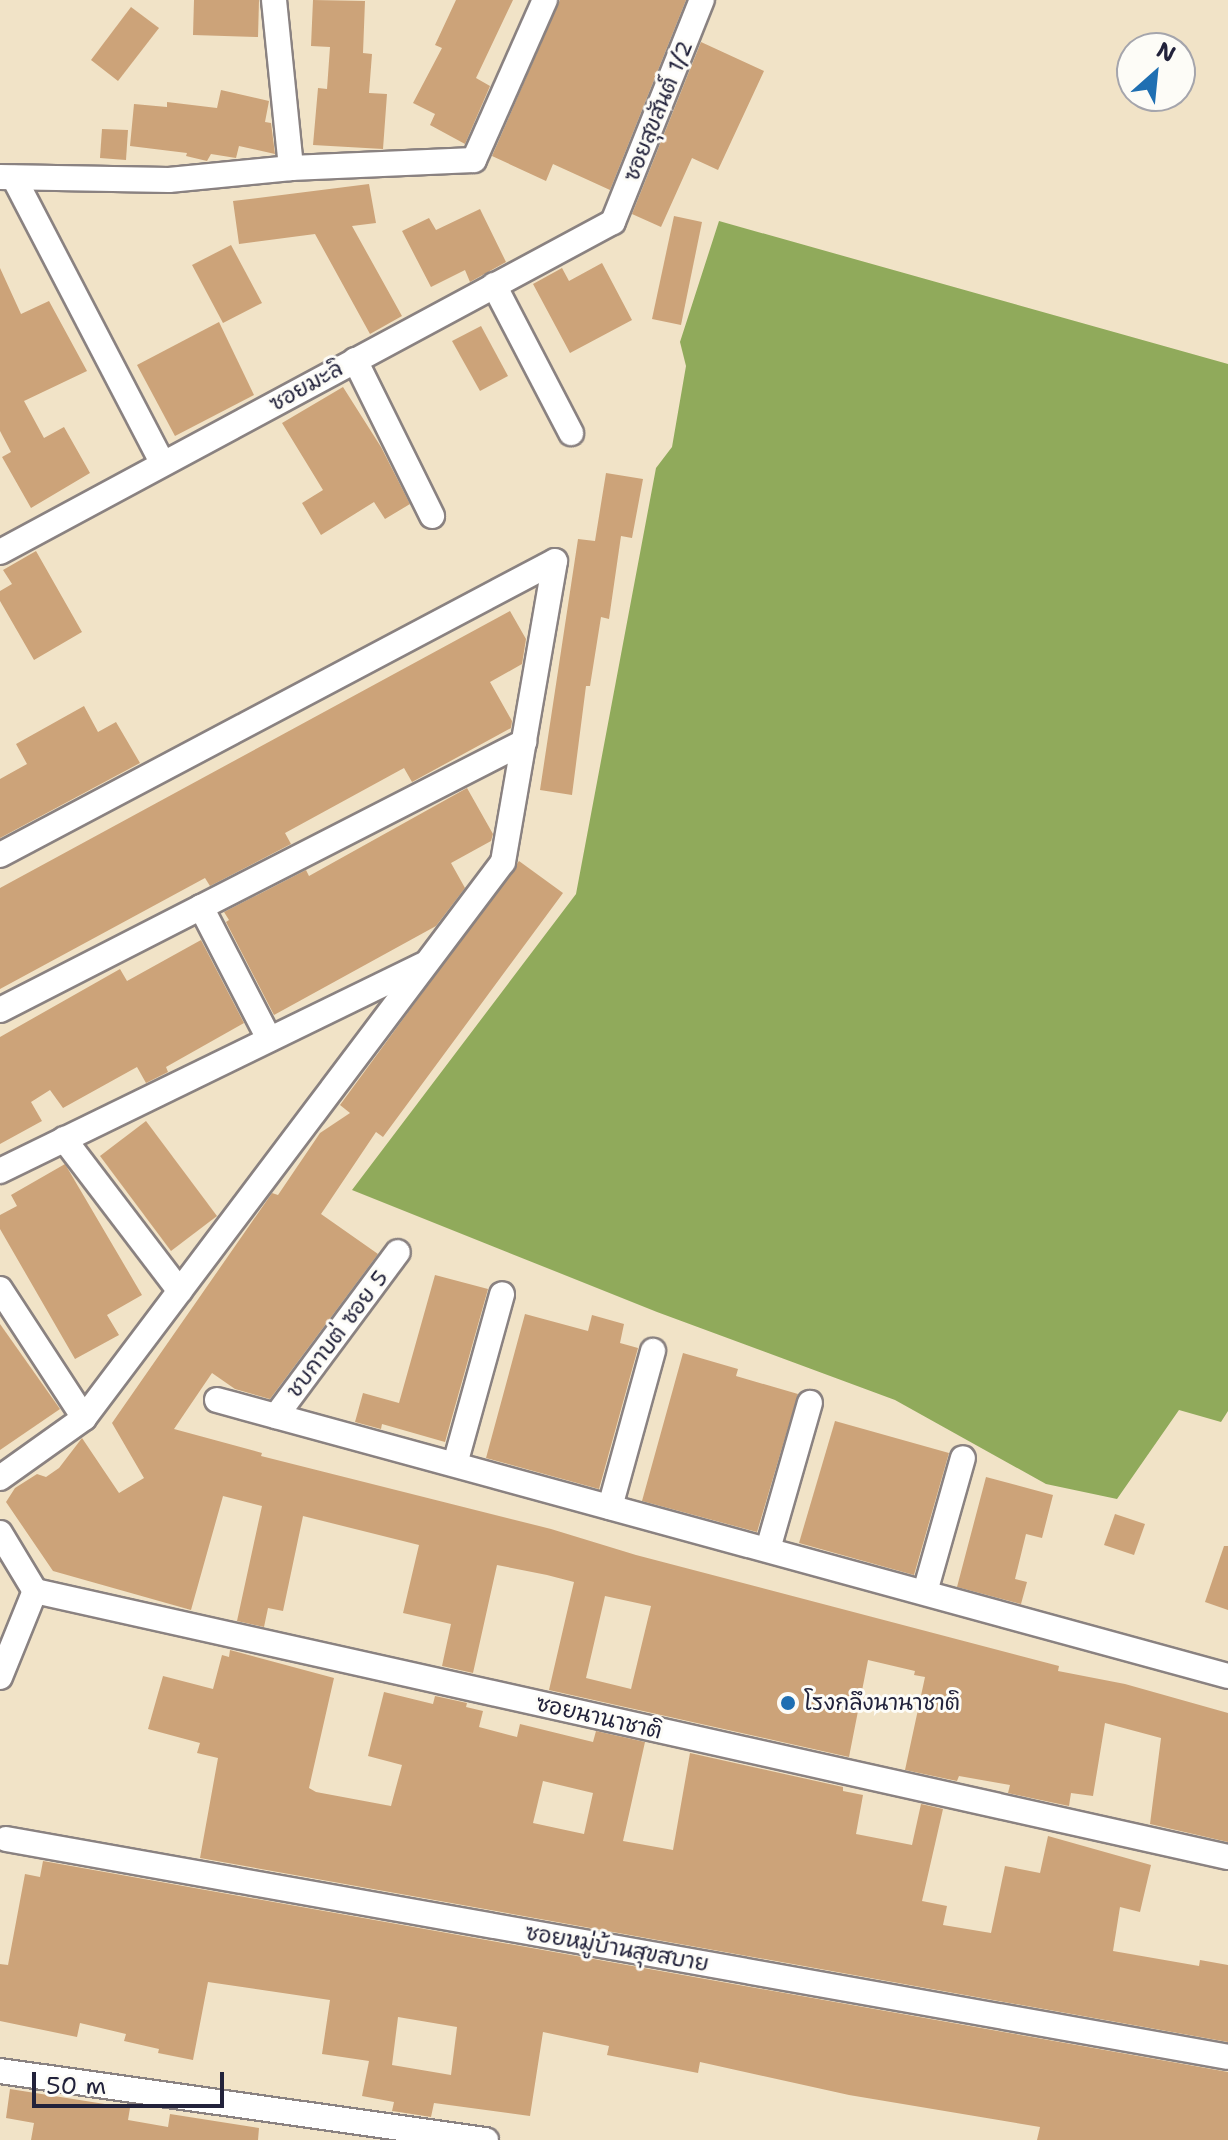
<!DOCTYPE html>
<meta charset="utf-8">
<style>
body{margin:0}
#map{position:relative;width:1228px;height:2140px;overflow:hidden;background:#f1e3c7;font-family:"Shantell Sans","Playpen Sans Thai",sans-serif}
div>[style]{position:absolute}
.forest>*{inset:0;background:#90aa5b}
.building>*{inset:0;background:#cca379}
.roads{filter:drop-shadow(2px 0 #8a8281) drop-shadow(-2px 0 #8a8281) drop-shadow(0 2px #8a8281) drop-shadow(0 -2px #8a8281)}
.minor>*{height:24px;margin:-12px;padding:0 12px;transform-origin:12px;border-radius:12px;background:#fff}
.dots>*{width:22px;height:22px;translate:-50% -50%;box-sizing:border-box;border:4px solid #fdfcf7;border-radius:50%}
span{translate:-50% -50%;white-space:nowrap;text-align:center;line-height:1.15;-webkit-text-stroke:6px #fdfcf7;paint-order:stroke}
.street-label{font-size:22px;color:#22223b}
.poi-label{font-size:22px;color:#22223b}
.left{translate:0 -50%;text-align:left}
.north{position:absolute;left:1116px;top:32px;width:80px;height:80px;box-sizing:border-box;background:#fdfcf7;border:2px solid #a5a5ac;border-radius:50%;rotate:27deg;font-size:22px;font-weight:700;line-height:32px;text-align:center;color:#22223b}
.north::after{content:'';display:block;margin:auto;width:28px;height:36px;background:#1f6fb2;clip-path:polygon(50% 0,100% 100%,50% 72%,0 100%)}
.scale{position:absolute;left:32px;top:2072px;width:192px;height:36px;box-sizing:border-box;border:4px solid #22223b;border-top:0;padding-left:10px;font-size:24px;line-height:28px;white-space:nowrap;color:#22223b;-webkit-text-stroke:6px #fdfcf7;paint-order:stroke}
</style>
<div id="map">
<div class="forest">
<div style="clip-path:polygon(719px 221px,1228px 364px,1228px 1411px,1221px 1422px,1179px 1410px,1117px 1499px,1046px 1484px,895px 1400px,657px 1312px,352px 1190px,576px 894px,656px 468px,672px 447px,686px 366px,680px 342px)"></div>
</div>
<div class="building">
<div style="clip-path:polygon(194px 0,259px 0,258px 37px,193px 35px)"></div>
<div style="clip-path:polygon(313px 0,365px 1px,363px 53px,372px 54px,369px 93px,387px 94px,383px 149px,313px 145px,318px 88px,327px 89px,330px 47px,311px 46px)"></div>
<div style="clip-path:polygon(456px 0,513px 0,476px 78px,490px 86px,465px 144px,430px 125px,435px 114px,413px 103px,442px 48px,435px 45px)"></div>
<div style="clip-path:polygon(560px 0,686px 0,610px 190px,553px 164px,546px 181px,492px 156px)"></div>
<div style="clip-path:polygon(131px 7px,159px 28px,118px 81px,91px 60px)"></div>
<div style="clip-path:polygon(701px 42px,764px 71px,718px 170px,692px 158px,661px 227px,632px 214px)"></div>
<div style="clip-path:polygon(221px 90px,269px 101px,265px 122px,271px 123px,275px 154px,239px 146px,236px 158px,211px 154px,207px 161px,186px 156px,187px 153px,130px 146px,134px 104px,167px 107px,167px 102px,217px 108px)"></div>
<div style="clip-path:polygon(102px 129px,128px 130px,126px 160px,100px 158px)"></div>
<div style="clip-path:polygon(369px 184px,376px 223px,352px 226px,402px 316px,370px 334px,315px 234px,239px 244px,233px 201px)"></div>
<div style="clip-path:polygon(480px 209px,506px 262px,470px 282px,465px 270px,431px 287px,402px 231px,429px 218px,436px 230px)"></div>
<div style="clip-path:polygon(674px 216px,702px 222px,681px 325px,652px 319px)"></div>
<div style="clip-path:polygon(231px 245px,262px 303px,223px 323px,192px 265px)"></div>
<div style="clip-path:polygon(602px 263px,632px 320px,570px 353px,533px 284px,562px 268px,569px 281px)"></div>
<div style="clip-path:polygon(0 268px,21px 314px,49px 301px,87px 371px,24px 401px,44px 438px,64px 427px,90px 473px,31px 508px,2px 457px,11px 452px,0 431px)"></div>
<div style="clip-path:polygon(219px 322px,254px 395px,175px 436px,137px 365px)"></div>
<div style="clip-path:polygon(481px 326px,508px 376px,480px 391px,452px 341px)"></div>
<div style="clip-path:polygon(343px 387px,381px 447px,410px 504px,385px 519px,374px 502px,321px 535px,302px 503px,323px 490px,282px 423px)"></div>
<div style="clip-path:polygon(606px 473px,643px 479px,632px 538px,621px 536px,609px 619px,601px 617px,590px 686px,586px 686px,572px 795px,540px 790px,578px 539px,595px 541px)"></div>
<div style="clip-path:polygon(36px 551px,82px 632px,34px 660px,0 601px,0 591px,12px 584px,3px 570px)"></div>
<div style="clip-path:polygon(510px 611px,526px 639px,522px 664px,490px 682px,512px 721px,511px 728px,412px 782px,404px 768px,285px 833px,291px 844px,210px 886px,205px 878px,0 989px,0 888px)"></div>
<div style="clip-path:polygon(84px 706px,98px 732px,116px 722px,140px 763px,0 838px,0 779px,27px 764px,16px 744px)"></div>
<div style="clip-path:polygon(467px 788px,493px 834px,491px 841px,451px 863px,465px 888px,436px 926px,274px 1015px,226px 922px,229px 920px,224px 912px,306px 870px,309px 876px)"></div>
<div style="clip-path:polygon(evenodd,519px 861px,563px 893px,383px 1137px,376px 1132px,321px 1214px,378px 1254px,270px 1399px,235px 1389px,212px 1373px,174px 1429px,262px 1453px,261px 1456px,551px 1529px,636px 1555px,1059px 1666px,1058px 1671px,1125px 1684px,1228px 1713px,1228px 1842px,1150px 1824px,1161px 1738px,1105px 1723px,1093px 1796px,1071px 1793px,1069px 1806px,1008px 1793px,1010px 1785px,959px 1776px,957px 1781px,905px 1770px,925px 1677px,914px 1675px,915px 1671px,868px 1660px,849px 1757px,549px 1690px,574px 1582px,547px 1575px,497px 1565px,473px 1673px,442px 1666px,451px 1624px,403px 1613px,419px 1545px,303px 1516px,283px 1611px,268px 1608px,264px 1627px,237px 1621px,262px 1506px,223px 1496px,191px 1610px,53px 1571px,6px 1502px,15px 1488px,37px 1474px,46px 1477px,59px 1468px,82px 1438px,119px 1493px,144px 1478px,112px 1423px,272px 1193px,278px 1195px,320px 1133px,350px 1113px,340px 1105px,519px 861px,605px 1596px,651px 1606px,631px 1689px,586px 1678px,605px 1596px)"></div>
<div style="clip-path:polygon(201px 940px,244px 1023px,166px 1067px,168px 1072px,146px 1083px,137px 1067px,63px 1108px,50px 1090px,31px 1102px,42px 1121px,0 1144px,0 1037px,120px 969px,127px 981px)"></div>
<div style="clip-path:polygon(146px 1121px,217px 1216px,171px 1251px,100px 1156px)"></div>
<div style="clip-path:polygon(65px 1164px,142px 1295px,107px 1315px,119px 1335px,75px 1359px,0 1229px,0 1215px,17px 1206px,11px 1195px)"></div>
<div style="clip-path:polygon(435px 1275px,488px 1289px,445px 1442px,382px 1424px,381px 1429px,355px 1422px,363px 1393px,399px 1403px)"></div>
<div style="clip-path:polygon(525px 1314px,588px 1331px,592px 1315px,624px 1324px,620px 1343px,638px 1348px,599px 1489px,486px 1458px)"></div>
<div style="clip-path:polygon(0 1324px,60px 1409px,0 1450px)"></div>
<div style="clip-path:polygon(683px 1353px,738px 1369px,736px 1376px,798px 1394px,757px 1532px,642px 1501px)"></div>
<div style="clip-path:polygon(835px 1421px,949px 1453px,914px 1575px,799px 1543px)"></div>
<div style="clip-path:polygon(986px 1477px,1053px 1495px,1042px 1538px,1026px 1534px,1015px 1579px,1027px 1582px,1021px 1604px,957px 1587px)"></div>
<div style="clip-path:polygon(1115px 1514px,1145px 1524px,1134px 1555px,1104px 1545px)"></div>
<div style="clip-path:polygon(1224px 1546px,1228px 1546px,1228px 1610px,1205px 1602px)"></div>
<div style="clip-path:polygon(evenodd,230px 1650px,334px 1678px,309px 1788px,316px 1792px,391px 1806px,402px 1765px,368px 1756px,384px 1692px,433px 1704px,435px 1696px,467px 1703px,466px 1707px,483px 1711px,479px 1727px,517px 1737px,520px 1724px,593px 1742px,596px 1731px,645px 1742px,623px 1841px,673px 1850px,690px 1753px,843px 1787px,843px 1791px,863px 1795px,856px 1834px,912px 1845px,921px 1804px,943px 1809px,922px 1901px,947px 1906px,943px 1925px,991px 1933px,1005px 1866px,1040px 1873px,1048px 1836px,1151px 1865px,1140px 1912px,1120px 1907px,1113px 1951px,1199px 1966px,1200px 1960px,1228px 1965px,1228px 2042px,200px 1858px,218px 1758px,197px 1753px,200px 1743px,148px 1729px,163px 1676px,213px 1689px,222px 1655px,229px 1657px,230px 1650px,543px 1781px,593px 1793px,584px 1834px,533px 1823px,543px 1781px)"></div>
<div style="clip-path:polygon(evenodd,43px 1861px,1228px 2072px,1228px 2140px,1037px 2140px,1040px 2127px,849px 2095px,700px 2062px,698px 2073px,607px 2055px,609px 2046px,543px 2032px,530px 2116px,434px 2103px,431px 2117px,399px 2112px,392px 2111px,394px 2102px,362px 2096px,369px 2061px,322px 2054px,330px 2000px,208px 1982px,193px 2060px,158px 2053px,159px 2049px,124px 2041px,126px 2034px,80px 2023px,77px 2037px,0 2021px,0 1964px,8px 1965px,25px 1874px,40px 1877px,43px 1861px,398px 2017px,457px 2027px,451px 2075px,392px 2065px,398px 2017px)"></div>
<div style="clip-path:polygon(10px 2089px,130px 2108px,128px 2120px,168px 2127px,170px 2114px,259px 2128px,258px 2140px,31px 2140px,34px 2123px,6px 2118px)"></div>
</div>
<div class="roads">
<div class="minor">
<div style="left:274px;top:0;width:169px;rotate:84.2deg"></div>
<div style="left:0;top:177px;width:169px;rotate:1deg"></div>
<div style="left:169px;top:180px;width:123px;rotate:-5.6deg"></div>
<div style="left:291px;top:168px;width:183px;rotate:-2.5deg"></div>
<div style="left:474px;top:160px;width:175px;rotate:-66.1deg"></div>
<div style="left:14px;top:178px;width:322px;rotate:62.5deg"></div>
<div style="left:494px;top:285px;width:167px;rotate:62.5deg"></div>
<div style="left:355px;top:360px;width:174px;rotate:63.7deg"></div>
<div style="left:0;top:552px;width:696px;rotate:-28.3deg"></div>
<div style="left:613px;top:222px;width:239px;rotate:-68.2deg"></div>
<div style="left:0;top:855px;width:628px;rotate:-27.91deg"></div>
<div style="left:201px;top:907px;width:148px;rotate:62.7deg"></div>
<div style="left:0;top:1010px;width:589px;rotate:-27.09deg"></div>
<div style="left:64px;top:1139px;width:191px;rotate:52.7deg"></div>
<div style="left:0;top:1171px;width:470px;rotate:-26deg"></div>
<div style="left:0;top:1289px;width:154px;rotate:56.9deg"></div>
<div style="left:217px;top:1400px;width:1048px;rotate:15.27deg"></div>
<div style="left:276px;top:1416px;width:204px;rotate:-53.4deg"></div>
<div style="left:455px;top:1464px;width:176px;rotate:-74.5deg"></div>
<div style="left:0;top:1478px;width:103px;rotate:-35.5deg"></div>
<div style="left:84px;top:1418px;width:696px;rotate:-53deg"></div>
<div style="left:503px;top:862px;width:305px;rotate:-80.2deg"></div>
<div style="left:610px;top:1507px;width:162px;rotate:-74.6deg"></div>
<div style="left:0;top:1533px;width:68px;rotate:58.9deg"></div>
<div style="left:35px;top:1591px;width:1222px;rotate:12.57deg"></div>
<div style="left:768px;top:1549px;width:152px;rotate:-74deg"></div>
<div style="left:925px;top:1592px;width:139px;rotate:-74.2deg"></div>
<div style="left:0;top:1677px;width:93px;rotate:-67.9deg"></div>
<div style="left:6px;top:1839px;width:1241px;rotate:10.11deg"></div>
<div style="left:0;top:2071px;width:491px;rotate:8.1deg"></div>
</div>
</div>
<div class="dots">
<div style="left:788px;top:1703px;background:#1f6fb2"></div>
</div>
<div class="street-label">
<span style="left:658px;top:111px;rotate:-68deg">ซอยสุขสันต์ 1/2</span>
<span style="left:306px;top:386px;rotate:-29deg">ซอยมะลิ</span>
<span style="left:337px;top:1334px;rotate:-53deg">ชบกาบต่ ซอย 5</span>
<span style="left:599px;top:1717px;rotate:13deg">ซอยนานาชาติ</span>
<span style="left:617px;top:1948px;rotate:10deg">ซอยหมู่บ้านสุขสบาย</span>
</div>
<div class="poi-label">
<span class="left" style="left:804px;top:1703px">โรงกลึงนานาชาติ</span>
</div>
<div class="north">N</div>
<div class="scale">50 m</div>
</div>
